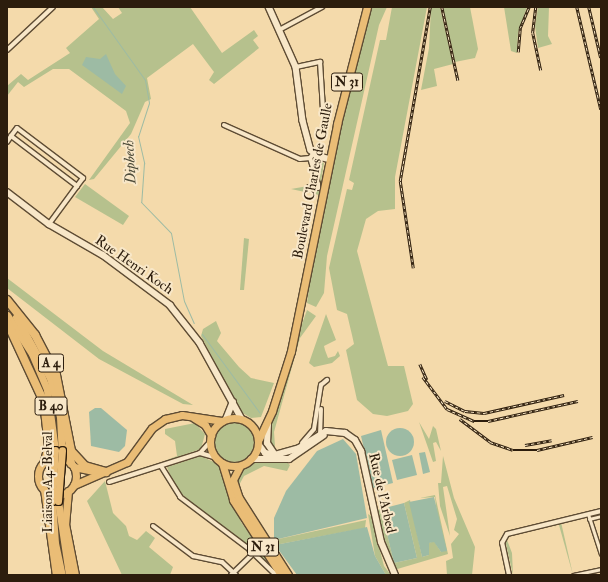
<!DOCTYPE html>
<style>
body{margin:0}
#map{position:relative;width:608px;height:582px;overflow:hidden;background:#f4daab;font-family:"IM FELL Double Pica",serif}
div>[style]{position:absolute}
.green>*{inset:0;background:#b6c18d}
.round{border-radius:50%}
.water>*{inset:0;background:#9dbba4}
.stream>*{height:1px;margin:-0.5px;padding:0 0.5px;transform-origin:0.5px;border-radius:0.5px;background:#9dbba4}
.roads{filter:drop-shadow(1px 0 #5e4c34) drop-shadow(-1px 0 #5e4c34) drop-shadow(0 1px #5e4c34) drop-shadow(0 -1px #5e4c34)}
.pedestrian>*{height:3px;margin:-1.5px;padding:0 1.5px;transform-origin:1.5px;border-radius:1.5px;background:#f8e7c8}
.minor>*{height:4px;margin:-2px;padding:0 2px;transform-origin:2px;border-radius:2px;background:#f8e7c8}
.tertiary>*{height:5.5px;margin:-2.75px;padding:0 2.75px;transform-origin:2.75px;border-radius:2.75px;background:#f8e7c8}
.secondary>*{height:6px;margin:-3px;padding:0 3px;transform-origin:3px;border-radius:3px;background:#f8e7c8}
.primary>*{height:7px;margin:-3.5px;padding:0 3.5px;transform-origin:3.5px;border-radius:3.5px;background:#eabd76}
.primary>.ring{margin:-3.5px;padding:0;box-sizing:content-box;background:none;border:7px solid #eabd76;border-radius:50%}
.trunk>*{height:7px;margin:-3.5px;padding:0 3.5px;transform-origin:3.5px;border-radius:3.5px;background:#eabd76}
.motorway>*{height:8px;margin:-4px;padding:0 4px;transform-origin:4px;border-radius:4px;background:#eabd76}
.rail>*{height:2.5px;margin-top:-1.25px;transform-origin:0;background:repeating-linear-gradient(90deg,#f8e7c8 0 3px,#2c1d0d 0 6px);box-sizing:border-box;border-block:1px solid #2c1d0d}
.bridges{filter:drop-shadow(1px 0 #2c1d0d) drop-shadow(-1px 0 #2c1d0d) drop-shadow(0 1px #2c1d0d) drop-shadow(0 -1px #2c1d0d)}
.trunk-bridge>*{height:7px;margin:-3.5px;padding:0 3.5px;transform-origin:3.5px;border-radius:3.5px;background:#eabd76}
span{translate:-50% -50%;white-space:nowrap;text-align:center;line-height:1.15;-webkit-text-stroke:4px #f8e7c8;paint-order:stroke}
.shield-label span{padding:1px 3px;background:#f8e7c8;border:1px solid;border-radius:3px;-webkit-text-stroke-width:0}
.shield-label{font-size:13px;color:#2c1d0d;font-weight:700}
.street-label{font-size:14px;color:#2c1d0d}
.water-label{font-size:15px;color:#4e4c3a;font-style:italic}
.frame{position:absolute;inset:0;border:8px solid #2c1d0d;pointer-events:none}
</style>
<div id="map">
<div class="green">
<div style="clip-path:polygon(91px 7px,102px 7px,113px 19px,122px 13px,118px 7px,190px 7px,222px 53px,254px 30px,258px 36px,253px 40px,259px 48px,214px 84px,209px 80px,214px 72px,193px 44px,147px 78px,151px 99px,145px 102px,131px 134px,94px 179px,89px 180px,130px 123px,126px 111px,69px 69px,53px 69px,24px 87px,18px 82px,7px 96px,7px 86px,21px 74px,28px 80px,70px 53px,66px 48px,99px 19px)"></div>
<div style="clip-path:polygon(370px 7px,387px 7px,379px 25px,327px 256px,324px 293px,316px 307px,307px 303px,312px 264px,339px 126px)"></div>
<div style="clip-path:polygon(392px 7px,427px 7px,395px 177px,395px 209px,378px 211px,366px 219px,357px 251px,388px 366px,404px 366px,413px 404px,408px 411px,387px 416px,373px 414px,357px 400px,346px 350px,354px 344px,352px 335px,347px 314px,337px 310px,329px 268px,347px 189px,352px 190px,354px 183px,349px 180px,380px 40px,386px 40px)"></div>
<div style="clip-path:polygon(431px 7px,440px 7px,453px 64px,434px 69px,437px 86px,421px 90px,429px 48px)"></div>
<div style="clip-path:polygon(443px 7px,470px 7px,478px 49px,475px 58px,455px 62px)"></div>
<div style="clip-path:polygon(504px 7px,527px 7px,518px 33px,517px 53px,511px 51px)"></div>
<div style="clip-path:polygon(538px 7px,549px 7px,548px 36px,552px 44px,538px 48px,535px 26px)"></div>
<div style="clip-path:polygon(314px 157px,324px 163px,319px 195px,291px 189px,308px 186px,307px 191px,315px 193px,320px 181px)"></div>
<div style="clip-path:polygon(85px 184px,129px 216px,123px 225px,75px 197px)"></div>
<div style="clip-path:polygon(244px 238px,249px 239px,244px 290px,240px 290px)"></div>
<div style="clip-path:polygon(7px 278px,103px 351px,193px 405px,183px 404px,99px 359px,7px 288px)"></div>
<div style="clip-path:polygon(307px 310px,316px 316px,300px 338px,274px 432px,275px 446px,269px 452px,261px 437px)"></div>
<div style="clip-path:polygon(326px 314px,336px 340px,324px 346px,325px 350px,328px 358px,335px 356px,338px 351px,340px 356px,332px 363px,314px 367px,309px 363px)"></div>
<div style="clip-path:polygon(216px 321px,221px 333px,217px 341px,239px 367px,251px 378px,274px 383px,261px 417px,251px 418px,241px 412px,201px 336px,203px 329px)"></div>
<div class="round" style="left:214px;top:422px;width:40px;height:40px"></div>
<div style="clip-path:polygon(419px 422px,429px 439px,433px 426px,436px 429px,441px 451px,436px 442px,433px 443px,436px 461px,433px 462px)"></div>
<div style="clip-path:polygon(195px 423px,205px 434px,201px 449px,151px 466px,177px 456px,175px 441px,165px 434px,165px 429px)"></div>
<div style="clip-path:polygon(201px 456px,220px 465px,241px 522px,279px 575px,253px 550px,254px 544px,245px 543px,193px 505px,174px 486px,167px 467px)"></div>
<div style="clip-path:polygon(443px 456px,454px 498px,475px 547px,472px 575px,447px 575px,446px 561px,453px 558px,451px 544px,459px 534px,454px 530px,457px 519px,447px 486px,443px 487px,450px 536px,440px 506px,438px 483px,441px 483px)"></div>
<div style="clip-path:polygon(285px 461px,290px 465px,287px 471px,264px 466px,244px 476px,238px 487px,240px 495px,236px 481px,241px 469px,253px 462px)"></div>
<div style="clip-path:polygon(105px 481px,113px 513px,126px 526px,129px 536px,137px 540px,146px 531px,155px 538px,149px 547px,173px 567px,170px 575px,122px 575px,87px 501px)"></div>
<div style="clip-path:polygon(435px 495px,448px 554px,394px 570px,376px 510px,381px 509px,394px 563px,417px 558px,404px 503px,410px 500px,422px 557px,429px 555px,429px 543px,434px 541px,441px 552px,435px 497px,420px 498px)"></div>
<div style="clip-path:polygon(368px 514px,371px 516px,384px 566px,391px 575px,386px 575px,375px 556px)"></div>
<div style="clip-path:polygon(366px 520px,365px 528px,275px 545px,274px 540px)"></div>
<div style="clip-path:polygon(561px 522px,573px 575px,559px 525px)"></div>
<div style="clip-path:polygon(553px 524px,555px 526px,556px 528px,554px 525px,511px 535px,507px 540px,512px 553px,513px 575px,505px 540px,508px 535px)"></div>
</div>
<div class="water">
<div style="clip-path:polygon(106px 54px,115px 74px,126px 86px,122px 94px,82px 65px,86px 57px,100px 59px)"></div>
<div style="clip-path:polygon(95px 408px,101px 408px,127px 430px,125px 446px,119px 452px,91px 446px,89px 412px)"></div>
<div class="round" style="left:386px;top:428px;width:28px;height:28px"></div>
<div style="clip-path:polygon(381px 430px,393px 483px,373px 488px,361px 436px)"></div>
<div style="clip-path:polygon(343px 439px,356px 454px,367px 518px,274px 540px,274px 518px,286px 491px,317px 451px)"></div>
<div style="clip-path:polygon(425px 452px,430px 472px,423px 474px,419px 453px)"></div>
<div style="clip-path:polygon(412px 455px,417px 475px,397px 480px,392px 460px)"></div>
<div style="clip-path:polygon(434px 497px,447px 551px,441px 552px,434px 542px,429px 543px,429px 555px,422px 557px,409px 502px)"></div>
<div style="clip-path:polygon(404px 503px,417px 558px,394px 563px,381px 509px)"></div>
<div style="clip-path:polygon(367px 527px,375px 556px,386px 575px,297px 575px,275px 545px)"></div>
</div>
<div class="stream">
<div style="left:93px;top:7px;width:90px;rotate:54.5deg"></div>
<div style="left:145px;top:80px;width:23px;rotate:80deg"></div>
<div style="left:149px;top:103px;width:35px;rotate:108deg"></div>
<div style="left:138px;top:136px;width:28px;rotate:77deg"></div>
<div style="left:144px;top:163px;width:39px;rotate:94deg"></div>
<div style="left:141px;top:202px;width:43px;rotate:45.9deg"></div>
<div style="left:171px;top:233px;width:69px;rotate:79.2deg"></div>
<div style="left:184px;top:301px;width:24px;rotate:66deg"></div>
<div style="left:202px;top:334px;width:97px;rotate:53.8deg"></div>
</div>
<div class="roads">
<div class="pedestrian">
<div style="left:588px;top:514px;width:42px;rotate:72deg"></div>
<div style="left:589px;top:519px;width:12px;rotate:-14deg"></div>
<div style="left:573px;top:575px;width:29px;rotate:-12deg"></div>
</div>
<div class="minor">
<div style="left:281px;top:29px;width:47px;rotate:-28.2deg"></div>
<div style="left:7px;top:50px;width:63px;rotate:-43.1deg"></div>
<div style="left:296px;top:67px;width:25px;rotate:-12deg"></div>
<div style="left:320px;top:62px;width:48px;rotate:86.4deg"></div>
<div style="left:323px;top:110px;width:3px"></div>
<div style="left:224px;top:125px;width:83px;rotate:24.1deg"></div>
<div style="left:300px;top:159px;width:10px;rotate:-6deg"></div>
<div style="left:310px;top:158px;width:5px;rotate:-53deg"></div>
<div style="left:11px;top:136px;width:10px;rotate:-53deg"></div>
<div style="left:17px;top:128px;width:83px;rotate:37.1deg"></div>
<div style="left:83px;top:178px;width:10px;rotate:127deg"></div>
<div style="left:7px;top:142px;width:7px;rotate:-56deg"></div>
<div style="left:11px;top:136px;width:83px;rotate:37.1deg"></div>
<div style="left:77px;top:186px;width:47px;rotate:126.4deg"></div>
<div style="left:309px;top:187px;width:9px;rotate:6deg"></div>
<div style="left:318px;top:188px;width:4px;rotate:-90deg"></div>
<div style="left:318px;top:184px;width:27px;rotate:-107deg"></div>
<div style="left:320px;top:436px;width:27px;rotate:-88deg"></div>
<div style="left:302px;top:443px;width:18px;rotate:-49deg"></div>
<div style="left:314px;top:429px;width:45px;rotate:-81deg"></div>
<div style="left:321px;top:385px;width:8px;rotate:-40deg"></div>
<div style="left:200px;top:453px;width:15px;rotate:-48deg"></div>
<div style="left:161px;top:466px;width:36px;rotate:58deg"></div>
<div style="left:180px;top:497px;width:86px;rotate:37deg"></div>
<div style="left:109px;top:482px;width:96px;rotate:-17.7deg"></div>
<div style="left:200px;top:453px;width:18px;rotate:16deg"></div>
<div style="left:153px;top:526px;width:50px;rotate:36.9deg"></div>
<div style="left:193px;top:556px;width:30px;rotate:12deg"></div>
<div style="left:222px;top:562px;width:19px;rotate:43deg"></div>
<div style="left:258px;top:539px;width:13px;rotate:132deg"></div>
<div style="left:249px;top:549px;width:35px;rotate:44deg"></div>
<div style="left:274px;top:573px;width:5px;rotate:-11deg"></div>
<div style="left:231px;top:575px;width:30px;rotate:-44deg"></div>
<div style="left:509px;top:575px;width:33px;rotate:-102deg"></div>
<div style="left:502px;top:543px;width:10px;rotate:-61deg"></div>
<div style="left:507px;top:534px;width:97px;rotate:-13.7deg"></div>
</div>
<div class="tertiary">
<div style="left:269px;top:7px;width:66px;rotate:65.8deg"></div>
<div style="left:296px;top:67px;width:54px;rotate:82.6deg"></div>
<div style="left:303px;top:121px;width:30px;rotate:75deg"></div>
<div style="left:311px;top:150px;width:8px;rotate:45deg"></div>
<div style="left:317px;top:156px;width:12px;rotate:14deg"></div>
<div style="left:7px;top:192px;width:53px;rotate:37.3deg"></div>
<div style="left:49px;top:224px;width:62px;rotate:29.9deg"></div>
<div style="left:103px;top:255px;width:84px;rotate:36.7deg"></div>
<div style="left:170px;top:305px;width:48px;rotate:51.7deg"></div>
<div style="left:200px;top:343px;width:87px;rotate:61.1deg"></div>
<div style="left:226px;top:419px;width:18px;rotate:-68deg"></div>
</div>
<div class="secondary">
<div style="left:268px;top:424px;width:19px;rotate:93deg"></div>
<div style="left:267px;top:443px;width:14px;rotate:56deg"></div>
<div style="left:259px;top:445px;width:10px;rotate:53deg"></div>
<div style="left:265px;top:453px;width:10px;rotate:11deg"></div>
<div style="left:275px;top:455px;width:25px;rotate:-16deg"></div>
<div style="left:299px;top:448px;width:32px;rotate:-32deg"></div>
<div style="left:326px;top:431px;width:19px;rotate:6deg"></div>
<div style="left:345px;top:433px;width:12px;rotate:35deg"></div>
<div style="left:355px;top:440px;width:13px;rotate:61deg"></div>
<div style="left:361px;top:451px;width:93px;rotate:77.6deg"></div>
<div style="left:381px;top:542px;width:36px;rotate:67deg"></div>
<div style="left:251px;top:459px;width:38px"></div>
<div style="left:289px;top:459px;width:42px;rotate:-34.4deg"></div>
</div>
<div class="primary">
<div class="ring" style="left:210px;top:418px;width:41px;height:41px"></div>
<div style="left:194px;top:418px;width:13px;rotate:32deg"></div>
<div style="left:205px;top:425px;width:12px;rotate:59deg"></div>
<div style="left:259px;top:439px;width:31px;rotate:-65deg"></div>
<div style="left:272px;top:411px;width:63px;rotate:-72.4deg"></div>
<div style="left:291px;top:351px;width:232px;rotate:-78.5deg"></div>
<div style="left:337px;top:124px;width:121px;rotate:-75.6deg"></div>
<div class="ring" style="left:38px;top:457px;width:31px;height:31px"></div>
<div style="left:222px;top:463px;width:39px;rotate:73deg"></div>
<div style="left:233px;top:500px;width:89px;rotate:57.4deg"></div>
<div style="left:240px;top:466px;width:16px;rotate:117deg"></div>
<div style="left:233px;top:480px;width:19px;rotate:72deg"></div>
<div style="left:239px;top:498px;width:91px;rotate:57.5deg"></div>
<div style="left:74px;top:467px;width:25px;rotate:12deg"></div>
<div style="left:74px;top:485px;width:58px;rotate:-23.5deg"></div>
<div style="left:127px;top:462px;width:42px;rotate:-53.7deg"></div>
<div style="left:152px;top:428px;width:16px;rotate:-35deg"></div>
<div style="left:165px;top:419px;width:17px;rotate:-13deg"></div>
<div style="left:182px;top:415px;width:40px;rotate:8.5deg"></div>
</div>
<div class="trunk">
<div style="left:7px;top:315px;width:46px;rotate:57.3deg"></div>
<div style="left:32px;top:354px;width:39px;rotate:67deg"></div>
<div style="left:47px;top:390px;width:61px;rotate:82.4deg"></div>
<div style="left:16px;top:317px;width:70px;rotate:60.9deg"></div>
<div style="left:50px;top:378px;width:40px;rotate:75.6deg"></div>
<div style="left:60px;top:417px;width:33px;rotate:87deg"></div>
<div style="left:44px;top:489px;width:87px;rotate:82.1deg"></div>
<div style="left:68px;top:491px;width:33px;rotate:95deg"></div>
<div style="left:65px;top:524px;width:52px;rotate:78.9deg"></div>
<div style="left:52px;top:501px;width:42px;rotate:85.9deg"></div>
<div style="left:55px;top:543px;width:33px;rotate:78deg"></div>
<div style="left:58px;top:501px;width:75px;rotate:81.5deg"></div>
</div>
<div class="motorway">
<div style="left:7px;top:300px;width:45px;rotate:51.3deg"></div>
<div style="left:35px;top:335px;width:45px;rotate:62.3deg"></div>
<div style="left:56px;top:375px;width:77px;rotate:78.8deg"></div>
<div style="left:71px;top:451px;width:21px;rotate:47deg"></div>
<div style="left:85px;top:466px;width:22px;rotate:16deg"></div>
<div style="left:7px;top:322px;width:88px;rotate:65.2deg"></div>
<div style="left:44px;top:402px;width:44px;rotate:83.5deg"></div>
<div style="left:49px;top:446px;width:16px;rotate:105deg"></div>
<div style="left:67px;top:448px;width:16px;rotate:75deg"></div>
</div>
</div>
<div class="rail">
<div style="left:442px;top:7px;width:75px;rotate:77.6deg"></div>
<div style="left:536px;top:7px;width:26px;rotate:97deg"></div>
<div style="left:533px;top:33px;width:38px;rotate:78deg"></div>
<div style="left:577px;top:7px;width:105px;rotate:76.8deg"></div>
<div style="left:589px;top:7px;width:52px;rotate:76.8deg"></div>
<div style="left:518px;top:52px;width:24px;rotate:-85deg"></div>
<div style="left:520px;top:28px;width:23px;rotate:-67deg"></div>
<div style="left:413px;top:268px;width:88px;rotate:-98.5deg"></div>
<div style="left:400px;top:181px;width:177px;rotate:-80.2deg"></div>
<div style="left:420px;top:364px;width:17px;rotate:66deg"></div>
<div style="left:423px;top:377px;width:40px;rotate:53deg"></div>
<div style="left:447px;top:409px;width:30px;rotate:24deg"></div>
<div style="left:474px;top:421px;width:14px"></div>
<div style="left:488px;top:421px;width:92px;rotate:-12.5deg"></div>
<div style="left:445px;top:401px;width:22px;rotate:27deg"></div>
<div style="left:465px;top:411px;width:19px;rotate:6deg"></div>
<div style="left:484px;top:413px;width:82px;rotate:-12.7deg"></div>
<div style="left:460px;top:419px;width:38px;rotate:37deg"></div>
<div style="left:490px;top:442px;width:24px;rotate:19deg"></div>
<div style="left:513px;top:450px;width:24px"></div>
<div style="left:537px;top:450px;width:57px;rotate:-13.1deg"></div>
<div style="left:525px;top:445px;width:27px;rotate:-10deg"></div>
</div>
<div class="bridges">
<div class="trunk-bridge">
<div style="left:52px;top:501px;width:51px;rotate:-86.6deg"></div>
<div style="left:58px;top:501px;width:51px;rotate:-85.5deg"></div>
</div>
</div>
<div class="shield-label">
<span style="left:347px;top:82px">N 31</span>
<span style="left:51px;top:363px">A 4</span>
<span style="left:51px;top:406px">B 40</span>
<span style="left:263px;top:547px">N 31</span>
</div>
<div class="street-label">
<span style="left:313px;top:181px;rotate:-79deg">Boulevard Charles de Gaulle</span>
<span style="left:134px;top:265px;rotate:35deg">Rue Henri Koch</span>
<span style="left:48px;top:482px;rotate:-90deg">Liaison A4-Belval</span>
<span style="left:382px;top:493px;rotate:77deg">Rue de l'Arbed</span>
</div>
<div class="water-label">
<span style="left:130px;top:162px;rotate:-93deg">Dipbech</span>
</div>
<div class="frame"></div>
</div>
